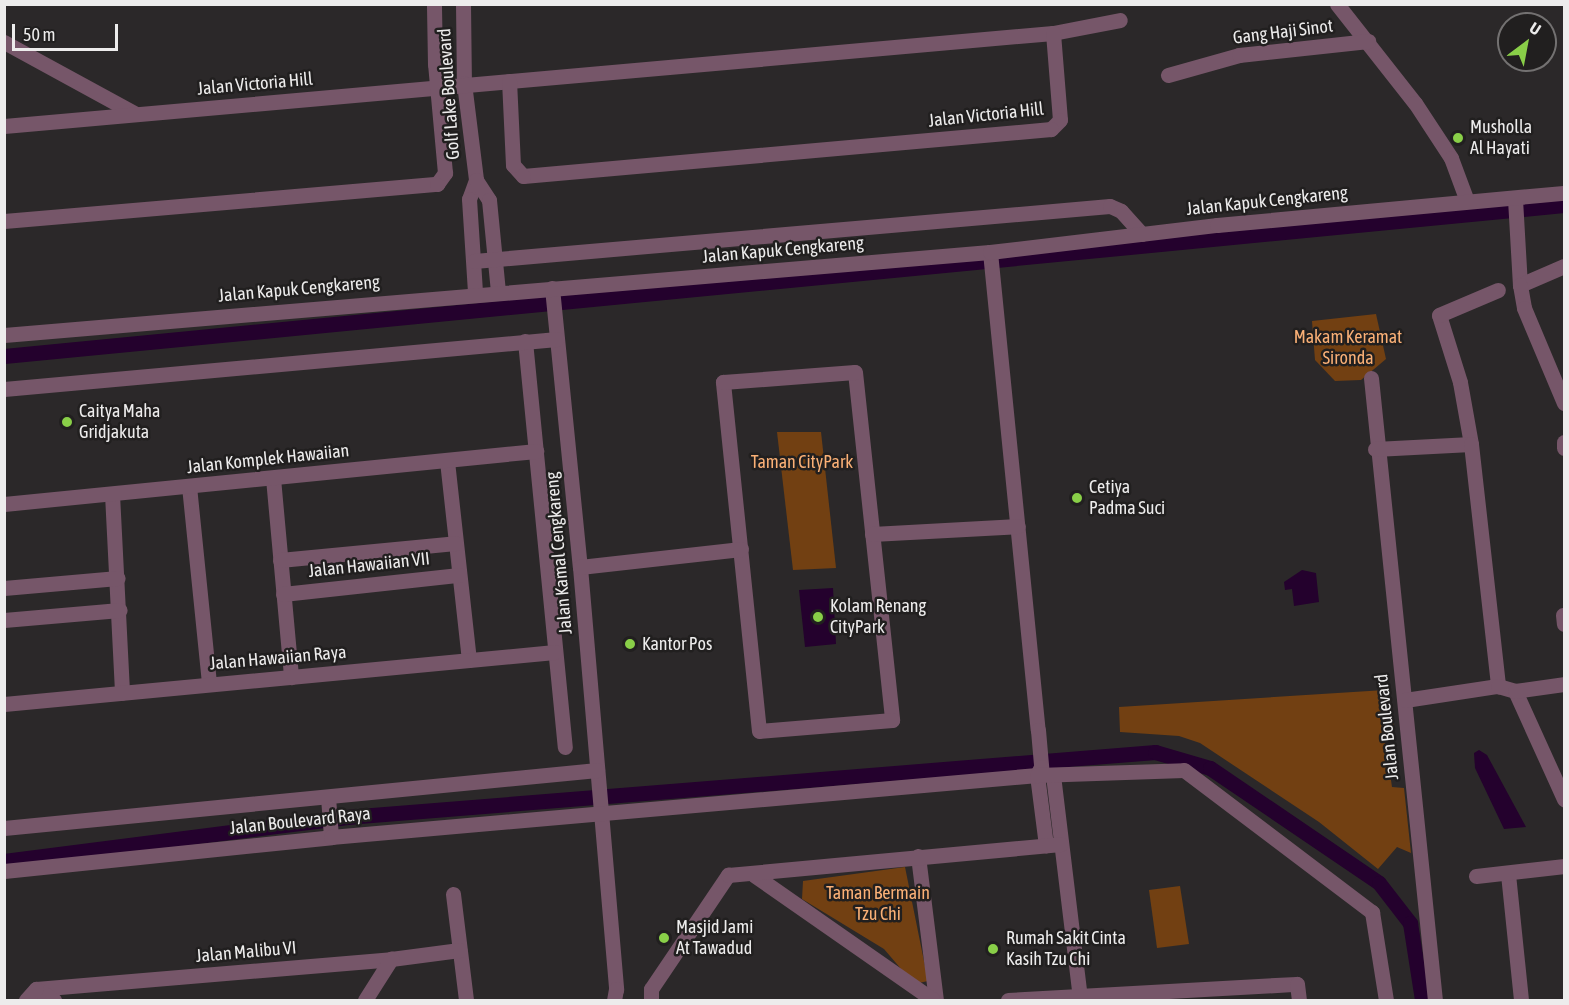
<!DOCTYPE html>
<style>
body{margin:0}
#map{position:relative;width:1569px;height:1005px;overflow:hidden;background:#2b2829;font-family:"Asap Condensed",sans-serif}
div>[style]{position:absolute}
.green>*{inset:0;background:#724012}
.water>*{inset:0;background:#24012d}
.canal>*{height:15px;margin:-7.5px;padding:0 7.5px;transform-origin:7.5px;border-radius:7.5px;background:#24012d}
.minor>*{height:15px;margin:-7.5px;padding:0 7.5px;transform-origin:7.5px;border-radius:7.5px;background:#765669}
.dots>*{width:16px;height:16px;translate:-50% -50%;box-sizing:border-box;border:3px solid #211f1f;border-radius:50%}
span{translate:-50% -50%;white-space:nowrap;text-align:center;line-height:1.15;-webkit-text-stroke:5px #211f1f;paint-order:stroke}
.street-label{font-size:18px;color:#edecec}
.poi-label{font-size:18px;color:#edecec}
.left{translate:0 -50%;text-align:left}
.park-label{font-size:18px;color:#fab076}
.frame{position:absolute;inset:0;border:6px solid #edecec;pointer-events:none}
.north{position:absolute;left:1497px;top:12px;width:60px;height:60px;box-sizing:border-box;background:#211f1f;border:2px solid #737171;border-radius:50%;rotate:32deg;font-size:16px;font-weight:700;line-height:24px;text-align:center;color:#edecec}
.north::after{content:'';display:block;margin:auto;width:21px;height:27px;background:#89cf48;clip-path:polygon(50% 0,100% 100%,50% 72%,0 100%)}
.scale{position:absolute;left:12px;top:24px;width:106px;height:27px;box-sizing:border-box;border:3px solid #edecec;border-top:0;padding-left:8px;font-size:18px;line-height:21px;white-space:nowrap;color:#edecec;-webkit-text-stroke:4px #211f1f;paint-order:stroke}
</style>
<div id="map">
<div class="green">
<div style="clip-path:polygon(1376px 314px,1386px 359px,1361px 380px,1335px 381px,1315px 360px,1312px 321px)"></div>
<div style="clip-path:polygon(777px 432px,821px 432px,836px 568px,793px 570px)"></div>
<div style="clip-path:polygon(1385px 690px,1395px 730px,1385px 738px,1392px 787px,1404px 788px,1411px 853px,1397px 847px,1378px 869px,1319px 822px,1200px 743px,1179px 736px,1120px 732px,1119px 707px)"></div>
<div style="clip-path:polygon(905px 867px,928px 981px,914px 984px,884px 949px,802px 899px,803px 881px)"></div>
<div style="clip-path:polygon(1180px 886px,1189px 944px,1157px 948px,1149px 890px)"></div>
</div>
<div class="water">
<div style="clip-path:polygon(1302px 570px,1316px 573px,1319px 602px,1294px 606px,1292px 589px,1285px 590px,1284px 582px)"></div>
<div style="clip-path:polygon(833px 588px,836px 644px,805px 647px,799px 590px)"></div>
<div style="clip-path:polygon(1479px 750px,1487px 755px,1526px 827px,1504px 829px,1475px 768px,1474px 753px)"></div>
</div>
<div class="canal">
<div style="left:4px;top:356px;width:1567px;rotate:-5.53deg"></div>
<div style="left:4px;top:861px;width:346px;rotate:-7.3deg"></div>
<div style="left:347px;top:817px;width:811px;rotate:-4.6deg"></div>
<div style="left:1155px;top:752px;width:57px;rotate:16.2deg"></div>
<div style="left:1210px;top:768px;width:204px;rotate:34.2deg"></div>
<div style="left:1379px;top:883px;width:51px;rotate:52.2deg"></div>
<div style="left:1410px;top:923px;width:78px;rotate:81.1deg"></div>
</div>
<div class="minor">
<div style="left:463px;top:4px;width:79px;rotate:89.3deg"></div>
<div style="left:464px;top:83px;width:98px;rotate:82.9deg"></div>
<div style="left:476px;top:180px;width:20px;rotate:110deg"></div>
<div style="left:469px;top:199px;width:94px;rotate:86.3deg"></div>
<div style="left:1337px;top:4px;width:126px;rotate:51.8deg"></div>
<div style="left:1415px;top:103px;width:66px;rotate:56.8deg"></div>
<div style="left:1451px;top:158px;width:46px;rotate:69.6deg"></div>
<div style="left:1053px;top:33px;width:68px;rotate:-11deg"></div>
<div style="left:4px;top:42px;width:150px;rotate:28.6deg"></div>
<div style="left:1168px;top:75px;width:74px;rotate:-15.7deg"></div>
<div style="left:1239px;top:55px;width:130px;rotate:-6.2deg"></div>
<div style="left:4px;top:126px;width:1053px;rotate:-5.07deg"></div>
<div style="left:1053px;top:33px;width:87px;rotate:85.4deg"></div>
<div style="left:1060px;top:120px;width:13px;rotate:135deg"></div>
<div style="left:1051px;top:129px;width:530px;rotate:174.91deg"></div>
<div style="left:523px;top:176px;width:15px;rotate:-132deg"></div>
<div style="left:513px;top:165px;width:84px;rotate:-92.7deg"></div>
<div style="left:476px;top:180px;width:24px;rotate:57deg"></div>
<div style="left:489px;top:200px;width:92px;rotate:84.4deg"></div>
<div style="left:1515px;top:199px;width:86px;rotate:86.7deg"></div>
<div style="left:4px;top:221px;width:435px;rotate:-4.9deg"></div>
<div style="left:437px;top:184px;width:14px;rotate:-54deg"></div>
<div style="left:445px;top:173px;width:109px;rotate:-95.2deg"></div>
<div style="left:435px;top:64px;width:60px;rotate:-91deg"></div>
<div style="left:990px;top:252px;width:480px;rotate:84.3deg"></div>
<div style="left:1038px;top:730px;width:37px;rotate:85deg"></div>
<div style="left:1041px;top:767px;width:9px;rotate:117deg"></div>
<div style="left:1037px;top:775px;width:71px;rotate:82.7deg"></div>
<div style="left:474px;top:261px;width:638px;rotate:-4.94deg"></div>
<div style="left:1110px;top:206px;width:12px;rotate:24deg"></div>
<div style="left:1121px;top:211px;width:31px;rotate:48deg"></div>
<div style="left:1564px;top:266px;width:48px;rotate:156.6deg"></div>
<div style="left:1520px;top:285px;width:23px;rotate:80deg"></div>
<div style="left:1524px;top:308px;width:103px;rotate:67.2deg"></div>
<div style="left:552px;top:288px;width:280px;rotate:84.3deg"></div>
<div style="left:580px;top:567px;width:424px;rotate:85.1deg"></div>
<div style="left:616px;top:989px;width:11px;rotate:100deg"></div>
<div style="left:4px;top:335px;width:989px;rotate:-4.81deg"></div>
<div style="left:990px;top:252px;width:229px;rotate:-6.8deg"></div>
<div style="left:1217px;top:225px;width:348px;rotate:-5.3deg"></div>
<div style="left:525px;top:341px;width:408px;rotate:84.4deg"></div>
<div style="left:855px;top:372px;width:350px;rotate:83.9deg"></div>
<div style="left:892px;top:720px;width:133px;rotate:175.3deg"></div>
<div style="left:759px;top:731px;width:351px;rotate:-95.9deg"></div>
<div style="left:723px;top:382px;width:132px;rotate:-4.3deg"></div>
<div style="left:1371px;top:378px;width:625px;rotate:84.13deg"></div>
<div style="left:4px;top:389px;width:555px;rotate:-5.17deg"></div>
<div style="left:1564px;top:442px;width:6px;rotate:90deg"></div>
<div style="left:1471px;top:444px;width:63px;rotate:-100.1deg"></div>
<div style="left:1460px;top:382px;width:70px;rotate:-107.4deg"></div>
<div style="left:1439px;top:315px;width:64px;rotate:-23deg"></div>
<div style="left:1375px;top:449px;width:96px;rotate:-3deg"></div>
<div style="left:1471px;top:444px;width:244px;rotate:83.6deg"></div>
<div style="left:447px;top:461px;width:200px;rotate:83.7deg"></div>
<div style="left:273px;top:478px;width:200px;rotate:84.8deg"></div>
<div style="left:189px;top:486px;width:199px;rotate:84.2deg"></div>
<div style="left:112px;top:494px;width:199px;rotate:87.1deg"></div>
<div style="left:4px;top:504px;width:535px;rotate:-5.69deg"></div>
<div style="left:872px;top:534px;width:146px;rotate:-3.1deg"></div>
<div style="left:280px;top:560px;width:176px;rotate:-5.5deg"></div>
<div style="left:580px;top:567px;width:162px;rotate:-6.4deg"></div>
<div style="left:4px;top:588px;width:114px;rotate:-5deg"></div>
<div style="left:283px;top:594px;width:177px;rotate:-6.2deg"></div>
<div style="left:1563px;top:615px;width:9px;rotate:84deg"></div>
<div style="left:4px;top:620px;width:116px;rotate:-4.9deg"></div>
<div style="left:1515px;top:691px;width:119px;rotate:65.6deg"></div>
<div style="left:1405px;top:700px;width:94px;rotate:-8.6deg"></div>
<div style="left:1498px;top:686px;width:18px;rotate:16deg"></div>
<div style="left:1515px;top:691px;width:49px;rotate:-8.1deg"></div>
<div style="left:4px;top:704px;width:553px;rotate:-5.39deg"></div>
<div style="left:1053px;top:775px;width:226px;rotate:83.1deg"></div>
<div style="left:328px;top:797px;width:40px;rotate:85.7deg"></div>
<div style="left:4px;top:828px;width:596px;rotate:-5.59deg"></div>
<div style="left:918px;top:856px;width:145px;rotate:82.9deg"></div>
<div style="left:4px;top:871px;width:329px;rotate:-5.9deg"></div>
<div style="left:331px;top:837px;width:709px;rotate:-5.02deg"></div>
<div style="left:1037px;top:775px;width:147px;rotate:-1.9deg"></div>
<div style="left:1184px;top:770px;width:236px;rotate:37.1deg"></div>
<div style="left:1372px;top:912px;width:89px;rotate:81deg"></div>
<div style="left:1508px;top:874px;width:127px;rotate:84.1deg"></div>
<div style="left:754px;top:875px;width:218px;rotate:34.9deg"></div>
<div style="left:1476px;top:876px;width:89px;rotate:-6.5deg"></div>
<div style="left:453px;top:894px;width:107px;rotate:83deg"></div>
<div style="left:36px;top:989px;width:356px;rotate:-4.8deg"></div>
<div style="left:391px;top:959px;width:69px;rotate:-7.5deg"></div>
<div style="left:36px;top:989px;width:21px;rotate:31deg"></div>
<div style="left:26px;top:1000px;width:15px;rotate:-48deg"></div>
<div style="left:365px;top:1000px;width:49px;rotate:-57.6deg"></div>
<div style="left:651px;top:1000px;width:11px;rotate:-90deg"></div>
<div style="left:651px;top:989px;width:138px;rotate:-56deg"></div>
<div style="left:728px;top:875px;width:334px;rotate:-5.3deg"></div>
<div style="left:1008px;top:1000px;width:289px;rotate:-3.2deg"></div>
<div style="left:1297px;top:984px;width:16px;rotate:83deg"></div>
</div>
<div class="dots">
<div style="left:1458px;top:138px;background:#89cf48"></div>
<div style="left:67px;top:422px;background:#89cf48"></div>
<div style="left:1077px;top:498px;background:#89cf48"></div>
<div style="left:818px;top:617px;background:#89cf48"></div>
<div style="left:630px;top:644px;background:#89cf48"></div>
<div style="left:664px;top:938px;background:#89cf48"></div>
<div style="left:993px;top:949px;background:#89cf48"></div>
</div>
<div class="street-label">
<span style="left:1283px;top:32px;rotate:-7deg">Gang Haji Sinot</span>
<span style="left:255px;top:84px;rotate:-5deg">Jalan Victoria Hill</span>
<span style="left:449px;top:94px;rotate:-94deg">Golf Lake Boulevard</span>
<span style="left:986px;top:115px;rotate:-6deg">Jalan Victoria Hill</span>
<span style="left:1267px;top:201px;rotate:-6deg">Jalan Kapuk Cengkareng</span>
<span style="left:783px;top:250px;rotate:-5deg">Jalan Kapuk Cengkareng</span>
<span style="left:299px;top:289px;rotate:-5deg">Jalan Kapuk Cengkareng</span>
<span style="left:268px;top:459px;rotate:-6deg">Jalan Komplek Hawaiian</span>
<span style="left:559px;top:553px;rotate:-95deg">Jalan Kamal Cengkareng</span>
<span style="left:369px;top:565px;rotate:-6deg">Jalan Hawaiian VII</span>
<span style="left:278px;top:658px;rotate:-5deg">Jalan Hawaiian Raya</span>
<span style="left:1387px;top:727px;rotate:-96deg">Jalan Boulevard</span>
<span style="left:300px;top:821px;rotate:-6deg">Jalan Boulevard Raya</span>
<span style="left:246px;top:952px;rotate:-5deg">Jalan Malibu VI</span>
</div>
<div class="poi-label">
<span class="left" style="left:1470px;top:138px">Musholla<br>Al Hayati</span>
<span class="left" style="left:79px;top:422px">Caitya Maha<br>Gridjakuta</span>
<span class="left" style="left:1089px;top:498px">Cetiya<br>Padma Suci</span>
<span class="left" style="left:830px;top:617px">Kolam Renang<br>CityPark</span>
<span class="left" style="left:642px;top:644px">Kantor Pos</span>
<span class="left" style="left:676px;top:938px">Masjid Jami<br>At Tawadud</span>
<span class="left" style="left:1006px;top:949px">Rumah Sakit Cinta<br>Kasih Tzu Chi</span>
</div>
<div class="park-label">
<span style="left:1348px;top:348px">Makam Keramat<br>Sironda</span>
<span style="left:802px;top:462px">Taman CityPark</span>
<span style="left:878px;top:904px">Taman Bermain<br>Tzu Chi</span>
</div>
<div class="frame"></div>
<div class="north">U</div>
<div class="scale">50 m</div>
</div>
